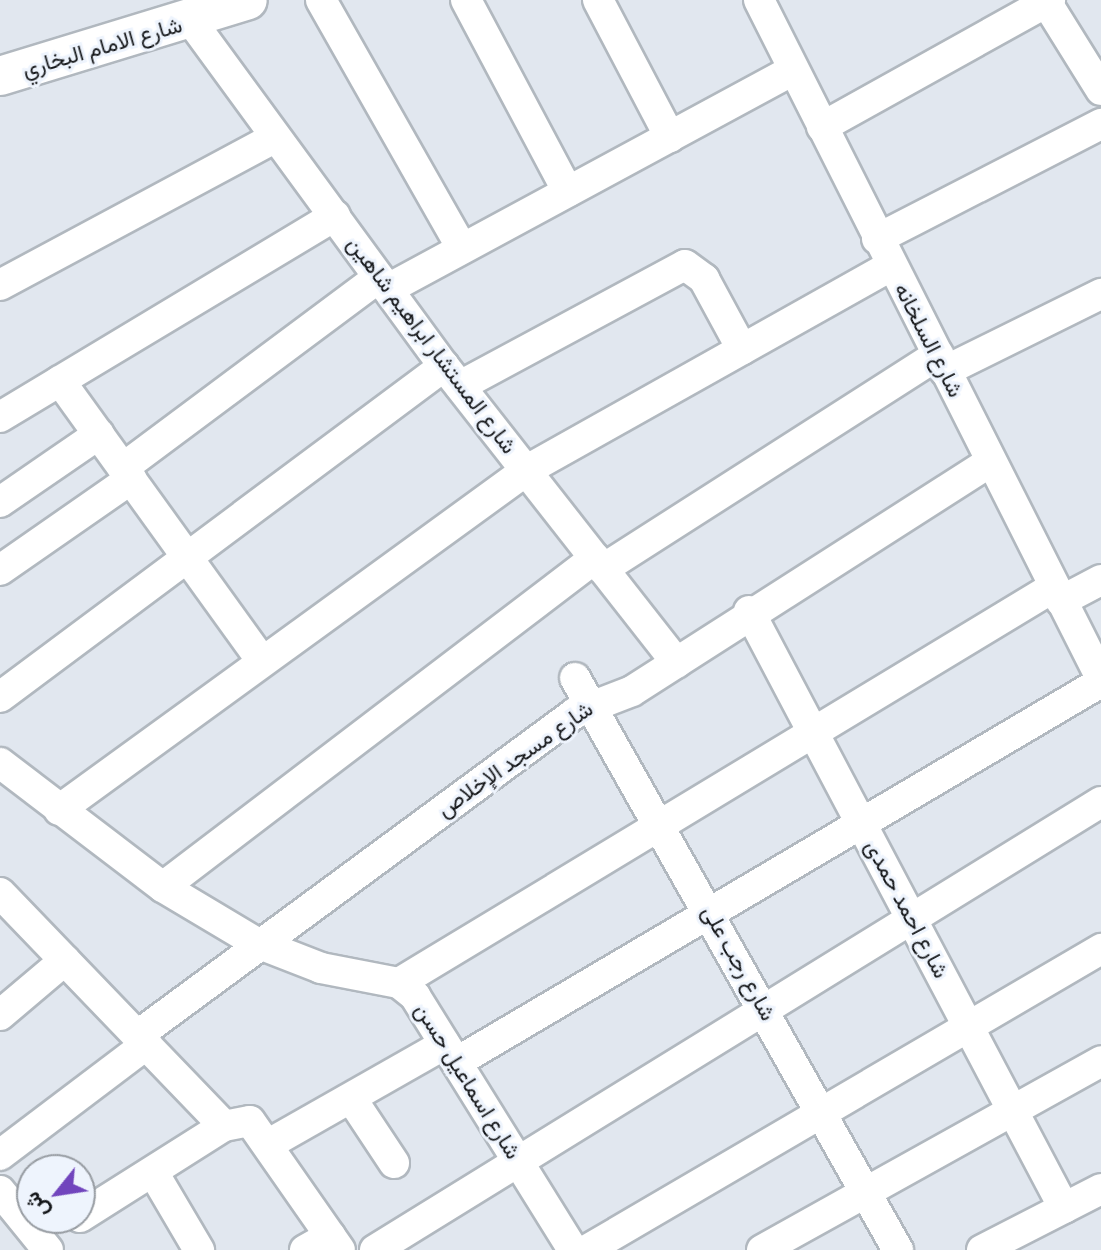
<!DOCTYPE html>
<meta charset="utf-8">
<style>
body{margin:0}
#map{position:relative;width:1101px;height:1250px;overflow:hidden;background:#e1e7ef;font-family:Signika,Vazirmatn,sans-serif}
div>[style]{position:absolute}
.roads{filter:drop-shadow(2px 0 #b1b8bf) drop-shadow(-2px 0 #b1b8bf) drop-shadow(0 2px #b1b8bf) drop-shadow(0 -2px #b1b8bf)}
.minor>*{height:30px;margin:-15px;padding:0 15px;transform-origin:15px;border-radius:15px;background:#fff}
.tertiary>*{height:38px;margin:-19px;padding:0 19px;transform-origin:19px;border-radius:19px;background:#fff}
span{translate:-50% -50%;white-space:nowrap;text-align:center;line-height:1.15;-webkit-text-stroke:6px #eef4fd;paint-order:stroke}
.street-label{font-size:22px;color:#15171a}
.north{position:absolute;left:16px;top:1154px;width:80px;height:80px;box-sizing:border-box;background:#eef4fd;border:2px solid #979ca2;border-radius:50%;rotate:240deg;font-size:22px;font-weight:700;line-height:32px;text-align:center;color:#15171a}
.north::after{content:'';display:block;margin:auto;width:28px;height:36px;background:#7145bd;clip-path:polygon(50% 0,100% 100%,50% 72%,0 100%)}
</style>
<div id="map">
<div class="roads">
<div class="minor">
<div style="left:321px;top:0;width:285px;rotate:60.4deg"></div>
<div style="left:466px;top:0;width:217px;rotate:62deg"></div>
<div style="left:598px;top:0;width:155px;rotate:62.3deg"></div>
<div style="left:759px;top:0;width:759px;rotate:63.23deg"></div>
<div style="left:1045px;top:0;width:106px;rotate:58.1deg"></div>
<div style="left:192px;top:22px;width:426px;rotate:53.8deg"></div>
<div style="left:444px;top:366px;width:377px;rotate:51.9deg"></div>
<div style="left:822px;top:127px;width:261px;rotate:-29.1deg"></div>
<div style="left:877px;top:239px;width:252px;rotate:-27.2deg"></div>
<div style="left:0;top:285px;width:311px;rotate:-28.2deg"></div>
<div style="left:388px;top:289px;width:460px;rotate:-28.4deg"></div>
<div style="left:945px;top:371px;width:174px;rotate:-26.3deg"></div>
<div style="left:60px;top:381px;width:345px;rotate:54.2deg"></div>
<div style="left:460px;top:386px;width:255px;rotate:-28.3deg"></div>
<div style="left:685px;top:265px;width:24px;rotate:36deg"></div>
<div style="left:704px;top:279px;width:80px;rotate:61.5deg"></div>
<div style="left:0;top:417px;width:391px;rotate:-31deg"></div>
<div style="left:123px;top:468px;width:319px;rotate:-36.7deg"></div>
<div style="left:0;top:502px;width:120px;rotate:-34.5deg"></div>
<div style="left:603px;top:569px;width:398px;rotate:-32.6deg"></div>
<div style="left:0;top:570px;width:160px;rotate:-34.8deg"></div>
<div style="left:1061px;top:601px;width:45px;rotate:-27.7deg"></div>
<div style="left:749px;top:611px;width:675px;rotate:62.18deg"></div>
<div style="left:575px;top:678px;width:657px;rotate:60.55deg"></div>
<div style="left:0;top:697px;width:554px;rotate:-36.7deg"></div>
<div style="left:0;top:763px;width:205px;rotate:37.3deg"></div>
<div style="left:163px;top:887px;width:109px;rotate:30.8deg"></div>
<div style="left:257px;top:943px;width:69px;rotate:21.3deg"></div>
<div style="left:321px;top:968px;width:79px;rotate:10.9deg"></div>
<div style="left:399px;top:983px;width:21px;rotate:39deg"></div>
<div style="left:415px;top:996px;width:299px;rotate:58.1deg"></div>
<div style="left:59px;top:810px;width:578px;rotate:-36deg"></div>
<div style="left:527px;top:470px;width:417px;rotate:-29.3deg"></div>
<div style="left:163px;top:887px;width:543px;rotate:-37.29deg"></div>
<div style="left:0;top:893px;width:323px;rotate:46.1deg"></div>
<div style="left:399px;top:983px;width:765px;rotate:-31.16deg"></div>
<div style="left:0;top:1015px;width:85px;rotate:-40.2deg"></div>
<div style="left:138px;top:1035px;width:543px;rotate:-36.38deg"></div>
<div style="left:575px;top:713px;width:61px;rotate:-21.1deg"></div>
<div style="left:632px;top:691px;width:425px;rotate:-32.6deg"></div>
<div style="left:457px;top:1062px;width:748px;rotate:-30.54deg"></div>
<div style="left:351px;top:1098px;width:78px;rotate:56.5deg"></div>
<div style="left:269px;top:1144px;width:202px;rotate:-29.6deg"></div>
<div style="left:0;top:1155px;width:184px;rotate:-37.1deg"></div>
<div style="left:153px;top:1172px;width:91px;rotate:59.5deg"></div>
<div style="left:0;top:1191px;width:76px;rotate:50.9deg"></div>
<div style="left:80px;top:1217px;width:170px;rotate:-32.3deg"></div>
<div style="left:224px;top:1126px;width:26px;rotate:-11deg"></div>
<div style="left:250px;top:1121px;width:157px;rotate:55.1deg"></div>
<div style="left:305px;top:1250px;width:29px;rotate:-29deg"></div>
<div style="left:375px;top:1250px;width:853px;rotate:-31.68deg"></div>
<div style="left:587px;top:1250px;width:596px;rotate:-30.35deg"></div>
<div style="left:762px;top:1250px;width:388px;rotate:-29.1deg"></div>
<div style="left:982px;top:1250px;width:134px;rotate:-27.1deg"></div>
</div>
<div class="tertiary">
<div style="left:0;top:76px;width:259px;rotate:-17deg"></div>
</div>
</div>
<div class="street-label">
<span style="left:102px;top:47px;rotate:-16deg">شارع الامام البخاري</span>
<span style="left:929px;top:340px;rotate:63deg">شارع السلخانه</span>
<span style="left:432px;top:345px;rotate:53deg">شارع المستشار ابراهيم شاهين</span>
<span style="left:515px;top:759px;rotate:-35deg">شارع مسجد الإخلاص</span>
<span style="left:907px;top:909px;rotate:62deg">شارع احمد حمدى</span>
<span style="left:739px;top:963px;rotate:61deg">شارع رجب على</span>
<span style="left:468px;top:1081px;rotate:58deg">شارع اسماعيل حسن</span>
</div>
<div class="north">ش</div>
</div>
